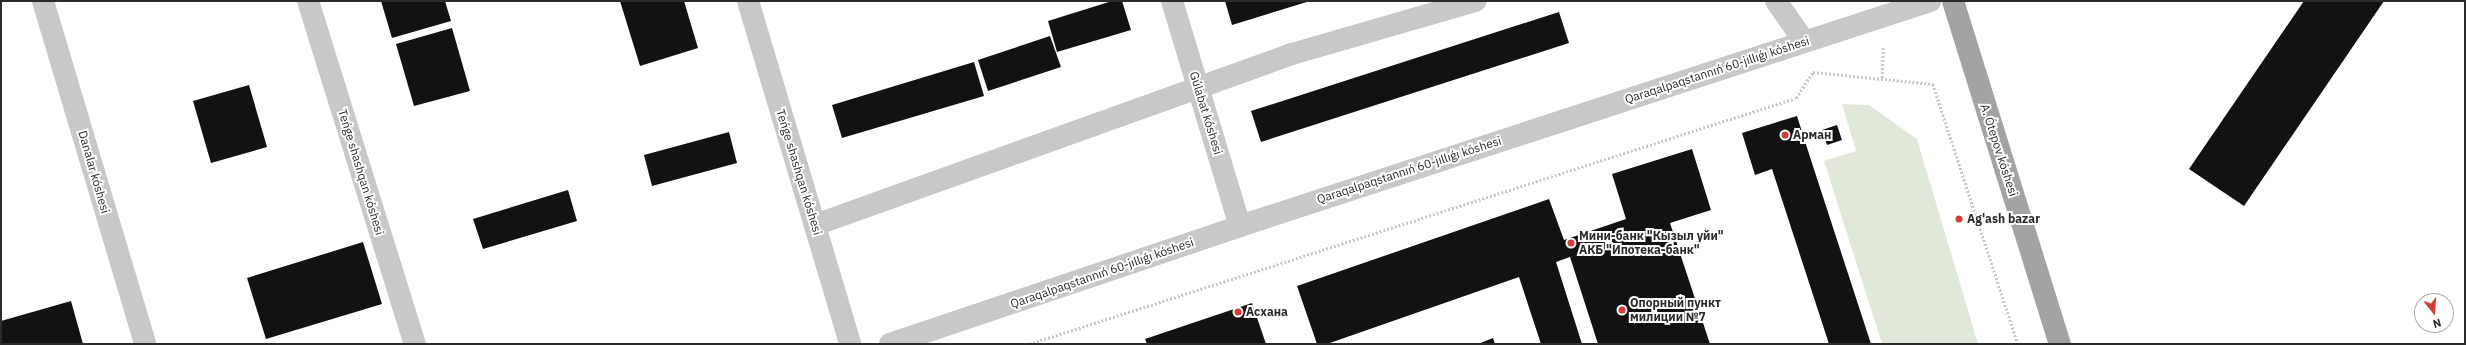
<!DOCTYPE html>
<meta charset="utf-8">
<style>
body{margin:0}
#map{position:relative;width:2466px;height:345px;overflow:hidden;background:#fff;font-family:"IBM Plex Sans",sans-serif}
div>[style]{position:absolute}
.green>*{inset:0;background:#e0e9d9}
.building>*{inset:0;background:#121212}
.path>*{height:2.5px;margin-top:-1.25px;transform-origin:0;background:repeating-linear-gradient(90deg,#c8c8c8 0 2px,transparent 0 4px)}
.minor>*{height:22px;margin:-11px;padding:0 11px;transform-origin:11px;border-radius:11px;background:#c8c8c8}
.major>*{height:22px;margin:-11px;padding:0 11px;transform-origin:11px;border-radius:11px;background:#a3a3a3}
.dots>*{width:11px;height:11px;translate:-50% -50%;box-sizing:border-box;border:2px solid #fff;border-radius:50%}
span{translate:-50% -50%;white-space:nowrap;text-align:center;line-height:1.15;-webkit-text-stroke:4px #fff;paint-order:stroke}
.street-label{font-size:12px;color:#2b2b2b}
.poi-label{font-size:12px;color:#2b2b2b;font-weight:700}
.left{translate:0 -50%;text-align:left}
.frame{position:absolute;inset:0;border:2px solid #2b2b2b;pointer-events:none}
.north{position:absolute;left:2414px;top:293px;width:40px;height:40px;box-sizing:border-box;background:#fff;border:1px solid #aaa;border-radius:50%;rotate:163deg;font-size:11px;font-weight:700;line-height:16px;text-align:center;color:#2b2b2b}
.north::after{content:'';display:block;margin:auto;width:14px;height:18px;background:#db3a35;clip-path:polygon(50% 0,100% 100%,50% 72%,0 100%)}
</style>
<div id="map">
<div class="green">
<div style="clip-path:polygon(1842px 104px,1869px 105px,1917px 139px,1978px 344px,1882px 344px,1824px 161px,1856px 151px)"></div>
</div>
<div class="building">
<div style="clip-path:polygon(381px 1px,445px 1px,451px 21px,392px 38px)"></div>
<div style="clip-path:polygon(620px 1px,684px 1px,698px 48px,640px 66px)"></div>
<div style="clip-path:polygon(1112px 1px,1122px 1px,1131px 30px,1057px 52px,1048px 21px)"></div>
<div style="clip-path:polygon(1225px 1px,1310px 1px,1232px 25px)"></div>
<div style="clip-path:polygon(2304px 1px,2384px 1px,2244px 206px,2189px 169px)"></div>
<div style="clip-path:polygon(1559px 12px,1569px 43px,1261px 142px,1251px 111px)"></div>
<div style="clip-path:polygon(452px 28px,470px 91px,414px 106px,396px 44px)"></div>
<div style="clip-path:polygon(1050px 36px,1061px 67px,988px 91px,978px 60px)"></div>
<div style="clip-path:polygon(974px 62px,984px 96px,842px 138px,832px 105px)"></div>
<div style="clip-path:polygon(249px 85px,267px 147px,211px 163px,193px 101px)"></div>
<div style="clip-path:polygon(1797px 116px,1810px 157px,1871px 344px,1829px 344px,1772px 169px,1755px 175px,1742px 133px)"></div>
<div style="clip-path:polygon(1837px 125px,1842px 140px,1827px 145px,1822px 130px)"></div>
<div style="clip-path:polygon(729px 132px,737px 163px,652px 186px,644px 155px)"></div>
<div style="clip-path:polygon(1692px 149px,1711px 210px,1670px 223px,1710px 344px,1598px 344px,1570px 257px,1556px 262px,1582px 344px,1541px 344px,1519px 277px,1327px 344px,1317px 344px,1297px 286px,1549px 199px,1564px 240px,1626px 219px,1612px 174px)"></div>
<div style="clip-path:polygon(568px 190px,577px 221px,483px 249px,473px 219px)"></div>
<div style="clip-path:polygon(363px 242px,382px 304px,266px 339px,247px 278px)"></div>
<div style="clip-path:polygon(71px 301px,83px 344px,1px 344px,1px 321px)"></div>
<div style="clip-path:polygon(1252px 303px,1266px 344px,1147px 344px,1145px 339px)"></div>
<div style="clip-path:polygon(1493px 338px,1495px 344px,1478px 344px)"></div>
</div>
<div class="path">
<div style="left:1882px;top:78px;width:31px;rotate:-88deg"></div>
<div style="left:1029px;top:344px;width:805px;rotate:-17.78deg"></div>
<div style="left:1796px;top:98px;width:31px;rotate:-57deg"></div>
<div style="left:1813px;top:72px;width:121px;rotate:5.7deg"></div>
<div style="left:1933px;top:84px;width:274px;rotate:71.9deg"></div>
</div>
<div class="minor">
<div style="left:43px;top:1px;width:358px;rotate:73.4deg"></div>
<div style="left:308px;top:1px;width:359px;rotate:72.7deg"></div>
<div style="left:748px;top:1px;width:358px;rotate:73.4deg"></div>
<div style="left:1172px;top:1px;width:235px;rotate:73.2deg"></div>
<div style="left:1776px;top:1px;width:49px;rotate:55deg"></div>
<div style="left:815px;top:225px;width:507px;rotate:-19.72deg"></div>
<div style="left:1292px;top:54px;width:191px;rotate:-16.1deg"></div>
<div style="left:890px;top:344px;width:369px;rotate:-18.6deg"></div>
<div style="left:1240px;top:226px;width:726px;rotate:-18.06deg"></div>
</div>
<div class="major">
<div style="left:1953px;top:1px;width:359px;rotate:72.7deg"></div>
</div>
<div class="dots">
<div style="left:1785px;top:135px;background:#db3a35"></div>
<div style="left:1959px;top:219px;background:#db3a35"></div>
<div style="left:1571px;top:243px;background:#db3a35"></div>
<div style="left:1622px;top:310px;background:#db3a35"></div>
<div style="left:1238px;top:312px;background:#db3a35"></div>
</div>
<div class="street-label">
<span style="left:1717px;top:70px;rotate:-18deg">Qaraqalpaqstannıń 60-jıllıǵı kóshesi</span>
<span style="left:1206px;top:113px;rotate:73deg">Gúlabat kóshesi</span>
<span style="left:1999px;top:150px;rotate:72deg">A. Ótepov kóshesi</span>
<span style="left:1409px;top:170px;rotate:-18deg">Qaraqalpaqstannıń 60-jıllıǵı kóshesi</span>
<span style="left:94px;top:172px;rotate:74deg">Danalar kóshesi</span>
<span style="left:361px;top:172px;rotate:73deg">Teńge shashqan kóshesi</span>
<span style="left:799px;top:172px;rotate:73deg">Teńge shashqan kóshesi</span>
<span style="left:1102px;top:273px;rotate:-19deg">Qaraqalpaqstannıń 60-jıllıǵı kóshesi</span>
</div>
<div class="poi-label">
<span class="left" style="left:1793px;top:135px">Арман</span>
<span class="left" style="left:1967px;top:219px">Ag'ash bazar</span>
<span class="left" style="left:1579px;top:243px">Мини-банк "Кызыл уйи"<br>АКБ "Ипотека-банк"</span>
<span class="left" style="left:1630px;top:310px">Опорный пункт<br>милиции №7</span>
<span class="left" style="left:1246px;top:312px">Асхана</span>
</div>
<div class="frame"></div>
<div class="north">N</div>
</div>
